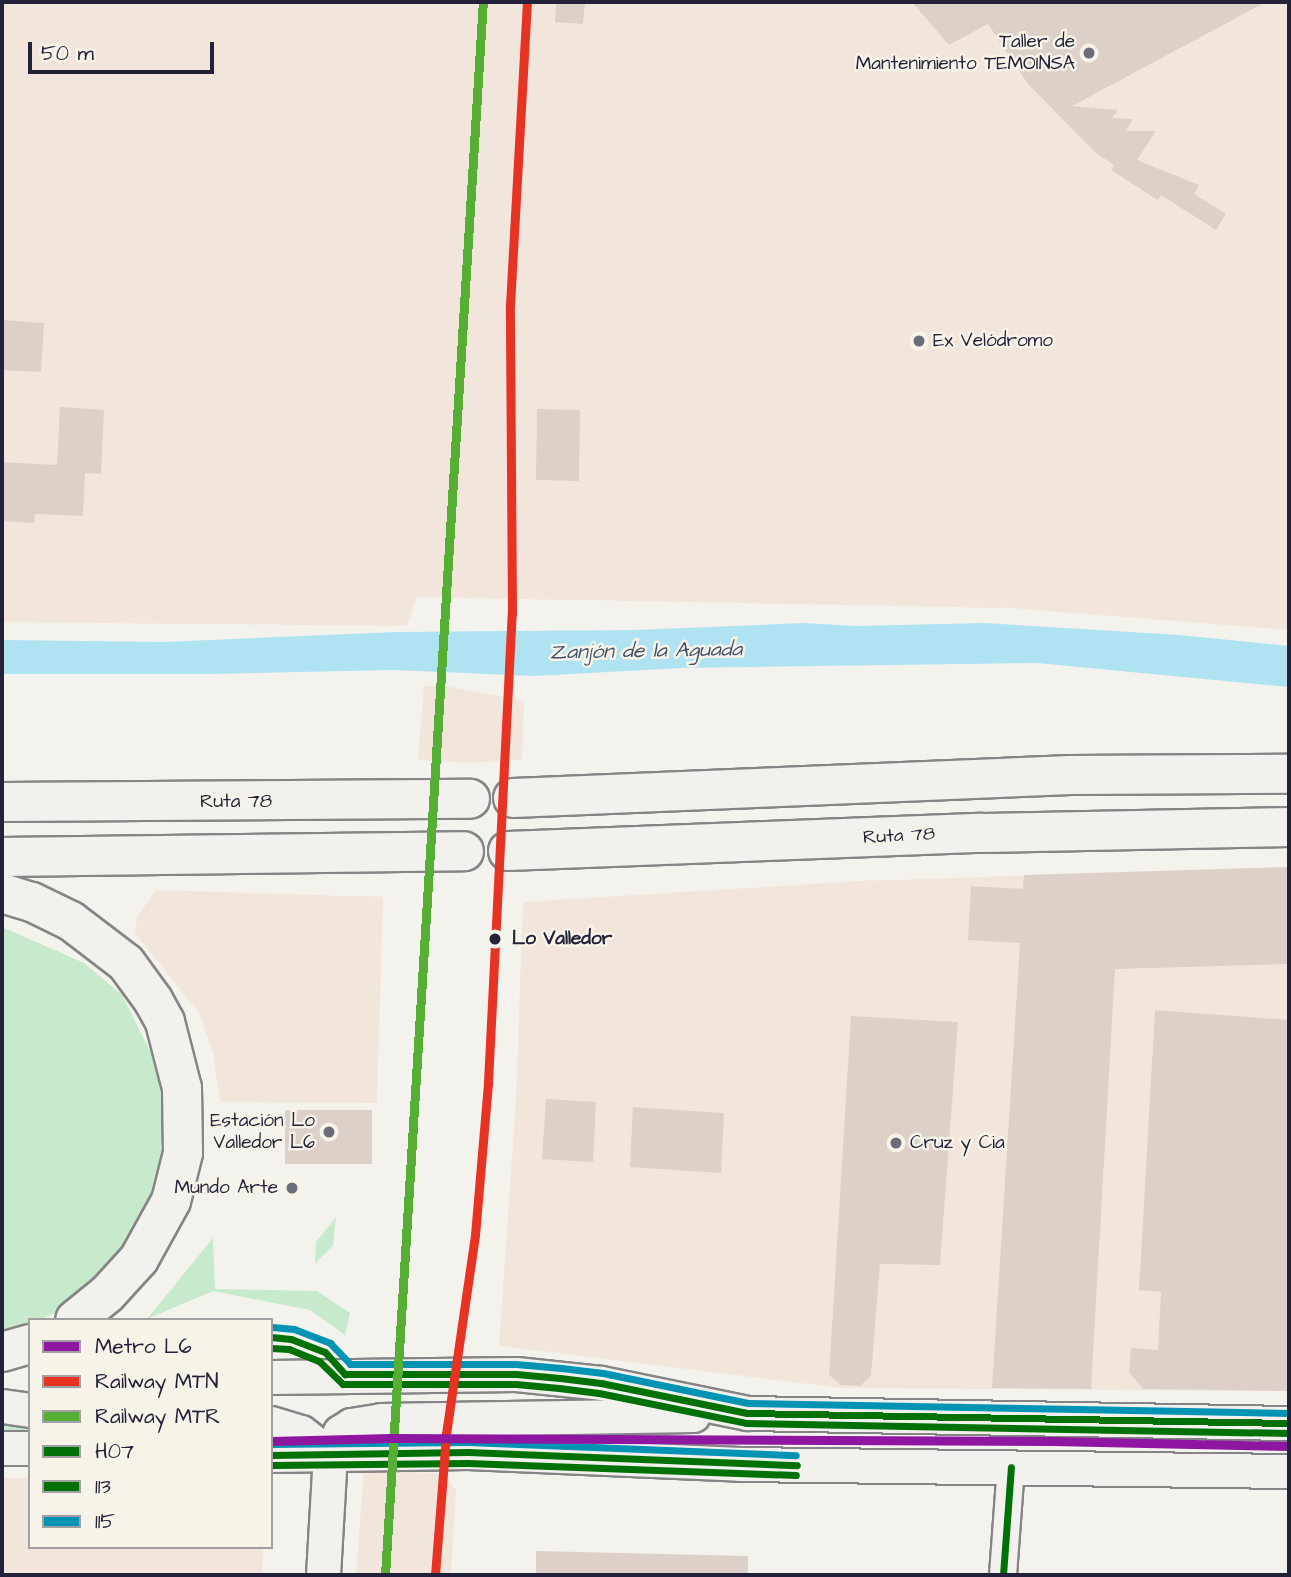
<!DOCTYPE html>
<meta charset="utf-8">
<style>
body{margin:0}
#map{position:relative;width:1291px;height:1577px;overflow:hidden;background:#f4f2ec;font-family:"Architects Daughter",sans-serif}
div>[style]{position:absolute}
.built>*{inset:0;background:#f2e6dc}
.green>*{inset:0;background:#c6eacb}
.water>*{inset:0;background:#b0e3f2}
.building>*{inset:0;background:#dcd0c9}
.roads{filter:drop-shadow(2px 0 #858486) drop-shadow(-2px 0 #858486) drop-shadow(0 2px #858486) drop-shadow(0 -2px #858486)}
.minor>*{height:26px;margin:-13px;padding:0 13px;transform-origin:13px;border-radius:13px;background:#f2f1ed}
.major>*{height:33px;margin:-16.5px;padding:0 16.5px;transform-origin:16.5px;border-radius:16.5px;background:#f2f1ed}
.highway>*{height:38px;margin:-19px;padding:0 19px;transform-origin:19px;border-radius:19px;background:#f2f1ed}
.bus-1>*{height:7px;margin:-3.5px;padding:0 3.5px;transform-origin:3.5px;border-radius:3.5px;background:#007106}
.bus-2>*{height:7px;margin:-3.5px;padding:0 3.5px;transform-origin:3.5px;border-radius:3.5px;background:#007106}
.bus-3>*{height:7px;margin:-3.5px;padding:0 3.5px;transform-origin:3.5px;border-radius:3.5px;background:#0093b3}
.rail-1>*{height:9px;margin:-4.5px;padding:0 4.5px;transform-origin:4.5px;border-radius:4.5px;background:#e63323}
.rail-2>*{height:9px;margin:-4.5px;padding:0 4.5px;transform-origin:4.5px;border-radius:4.5px;background:#56ae35}
.metro-1>*{height:9px;margin:-4.5px;padding:0 4.5px;transform-origin:4.5px;border-radius:4.5px;background:#8e16a1}
.dots>*{width:19px;height:19px;translate:-50% -50%;box-sizing:border-box;border:4px solid #f7f3e8;border-radius:50%}
span{translate:-50% -50%;white-space:nowrap;text-align:center;line-height:1.15;-webkit-text-stroke:5px #f7f3e8;paint-order:stroke}
.poi-label{font-size:19px;color:#22223b}
.right{translate:-100% -50%;text-align:right}
.left{translate:0 -50%;text-align:left}
.street-label{font-size:19px;color:#22223b}
.stop-label{font-size:19px;color:#22223b;font-weight:700}
.water-label{font-size:21px;color:#3e5169;font-style:italic}
.frame{position:absolute;inset:0;border:4px solid #22223b;pointer-events:none}
.legend{position:absolute;left:28px;top:1318px;width:245px;height:231px;box-sizing:border-box;background:#f7f3e8;border:2px solid #a29fa3;margin:0;padding:9px 12px;list-style:none;font-size:21px;color:#22223b}
.legend li{display:flex;align-items:center;gap:14px;height:35px}
.legend b{width:35px;border:2px solid #a29fa3}
.scale{position:absolute;left:28px;top:42px;width:186px;height:32px;box-sizing:border-box;border:4px solid #22223b;border-top:0;padding-left:9px;font-size:21px;line-height:24px;white-space:nowrap;color:#22223b;-webkit-text-stroke:5px #f7f3e8;paint-order:stroke}
</style>
<div id="map">
<div class="built">
<div style="clip-path:polygon(2px 2px,1289px 2px,1289px 630px,1011px 608px,417px 597px,407px 626px,2px 622px)"></div>
<div style="clip-path:polygon(442px 685px,524px 701px,522px 760px,468px 763px,418px 760px,424px 686px)"></div>
<div style="clip-path:polygon(1289px 867px,1289px 1391px,842px 1388px,499px 1346px,516px 1099px,523px 902px,859px 881px)"></div>
<div style="clip-path:polygon(156px 890px,383px 897px,377px 1103px,220px 1102px,213px 1053px,199px 1013px,135px 933px,137px 917px)"></div>
<div style="clip-path:polygon(364px 1469px,443px 1474px,456px 1490px,451px 1575px,356px 1575px)"></div>
<div style="clip-path:polygon(2px 1478px,30px 1478px,30px 1547px,263px 1547px,262px 1575px,2px 1575px)"></div>
</div>
<div class="green">
<div style="clip-path:polygon(2px 927px,84px 963px,122px 995px,157px 1065px,167px 1113px,163px 1168px,153px 1207px,114px 1262px,78px 1303px,39px 1320px,30px 1320px,30px 1324px,21px 1327px,2px 1330px)"></div>
<div style="clip-path:polygon(336px 1217px,333px 1245px,315px 1264px,316px 1242px)"></div>
<div style="clip-path:polygon(213px 1238px,215px 1289px,317px 1291px,350px 1313px,345px 1335px,310px 1310px,213px 1291px,147px 1319px)"></div>
<div style="clip-path:polygon(2px 1418px,30px 1420px,30px 1437px,2px 1436px)"></div>
</div>
<div class="water">
<div style="clip-path:polygon(804px 623px,856px 626px,985px 623px,1179px 635px,1289px 646px,1289px 687px,1037px 663px,682px 668px,534px 676px,394px 670px,214px 674px,2px 674px,2px 640px,164px 642px,396px 632px,635px 630px)"></div>
</div>
<div class="building">
<div style="clip-path:polygon(556px 2px,585px 2px,583px 24px,555px 22px)"></div>
<div style="clip-path:polygon(912px 2px,1266px 2px,1072px 106px,1118px 110px,1112px 118px,1133px 119px,1126px 131px,1156px 131px,1137px 160px,1199px 185px,1194px 194px,1226px 214px,1216px 230px,1161px 195px,1158px 200px,1111px 170px,1114px 165px,1096px 153px,1028px 84px,988px 24px,949px 45px)"></div>
<div style="clip-path:polygon(2px 320px,44px 323px,41px 372px,2px 370px)"></div>
<div style="clip-path:polygon(60px 407px,104px 410px,101px 474px,85px 473px,83px 516px,35px 514px,34px 523px,2px 521px,2px 462px,57px 465px)"></div>
<div style="clip-path:polygon(537px 409px,580px 410px,579px 481px,536px 480px)"></div>
<div style="clip-path:polygon(1289px 867px,1289px 964px,1115px 969px,1091px 1389px,992px 1388px,1020px 943px,968px 940px,971px 886px,1023px 889px,1024px 875px)"></div>
<div style="clip-path:polygon(1155px 1010px,1289px 1020px,1289px 1391px,1143px 1389px,1129px 1372px,1131px 1348px,1158px 1350px,1161px 1292px,1139px 1290px)"></div>
<div style="clip-path:polygon(851px 1016px,958px 1022px,940px 1265px,880px 1264px,871px 1376px,860px 1386px,841px 1385px,829px 1375px)"></div>
<div style="clip-path:polygon(546px 1099px,596px 1102px,593px 1162px,542px 1159px)"></div>
<div style="clip-path:polygon(633px 1107px,724px 1113px,721px 1173px,630px 1167px)"></div>
<div style="clip-path:polygon(285px 1110px,372px 1110px,372px 1164px,285px 1164px)"></div>
<div style="clip-path:polygon(536px 1551px,748px 1556px,748px 1575px,536px 1575px)"></div>
</div>
<div class="roads">
<div class="minor">
<div style="left:1003px;top:1575px;width:108px;rotate:-85.8deg"></div>
</div>
<div class="major">
<div style="left:271px;top:1377px;width:245px;rotate:-0.7deg"></div>
<div style="left:516px;top:1374px;width:85px;rotate:6deg"></div>
<div style="left:601px;top:1383px;width:149px;rotate:11.6deg"></div>
<div style="left:747px;top:1413px;width:542px;rotate:1.06deg"></div>
<div style="left:2px;top:1406px;width:28px;rotate:8deg"></div>
<div style="left:271px;top:1423px;width:31px;rotate:17deg"></div>
<div style="left:301px;top:1432px;width:37px;rotate:38deg"></div>
<div style="left:2px;top:1448px;width:28px"></div>
<div style="left:271px;top:1455px;width:197px;rotate:-0.9deg"></div>
<div style="left:468px;top:1452px;width:272px;rotate:2.5deg"></div>
<div style="left:740px;top:1464px;width:549px;rotate:0.73deg"></div>
<div style="left:323px;top:1575px;width:120px;rotate:-86.7deg"></div>
<div style="left:330px;top:1455px;width:25px;rotate:-67deg"></div>
<div style="left:340px;top:1432px;width:13px;rotate:-32deg"></div>
<div style="left:351px;top:1425px;width:30px;rotate:-9deg"></div>
<div style="left:381px;top:1420px;width:312px;rotate:-0.9deg"></div>
</div>
<div class="highway">
<div style="left:513px;top:798px;width:558px;rotate:-2.36deg"></div>
<div style="left:1071px;top:775px;width:218px;rotate:-0.3deg"></div>
<div style="left:2px;top:802px;width:468px;rotate:-0.4deg"></div>
<div style="left:508px;top:851px;width:473px;rotate:-2.2deg"></div>
<div style="left:981px;top:833px;width:308px;rotate:-1.1deg"></div>
<div style="left:2px;top:857px;width:462px;rotate:-0.7deg"></div>
<div style="left:2px;top:893px;width:31px;rotate:17deg"></div>
<div style="left:32px;top:902px;width:43px;rotate:26deg"></div>
<div style="left:71px;top:921px;width:69px;rotate:37.4deg"></div>
<div style="left:126px;top:963px;width:46px;rotate:53.9deg"></div>
<div style="left:153px;top:1000px;width:25px;rotate:61deg"></div>
<div style="left:165px;top:1022px;width:68px;rotate:75.6deg"></div>
<div style="left:182px;top:1088px;width:65px;rotate:89.1deg"></div>
<div style="left:183px;top:1153px;width:49px;rotate:104deg"></div>
<div style="left:171px;top:1201px;width:66px;rotate:118.9deg"></div>
<div style="left:139px;top:1259px;width:47px;rotate:132.4deg"></div>
<div style="left:107px;top:1294px;width:41px;rotate:140.9deg"></div>
<div style="left:2px;top:1352px;width:29px;rotate:-16deg"></div>
</div>
</div>
<div class="bus-1">
<div style="left:271px;top:1337px;width:20px;rotate:6deg"></div>
<div style="left:291px;top:1339px;width:36px;rotate:21deg"></div>
<div style="left:325px;top:1352px;width:30px;rotate:48deg"></div>
<div style="left:345px;top:1374px;width:171px"></div>
<div style="left:516px;top:1374px;width:44px;rotate:5.2deg"></div>
<div style="left:560px;top:1378px;width:41px;rotate:7deg"></div>
<div style="left:601px;top:1383px;width:149px;rotate:11.6deg"></div>
<div style="left:747px;top:1413px;width:542px;rotate:1.06deg"></div>
<div style="left:271px;top:1455px;width:197px;rotate:-0.9deg"></div>
<div style="left:468px;top:1452px;width:329px;rotate:2.3deg"></div>
<div style="left:1003px;top:1575px;width:108px;rotate:-85.8deg"></div>
</div>
<div class="bus-2">
<div style="left:271px;top:1348px;width:18px;rotate:3deg"></div>
<div style="left:289px;top:1349px;width:32px;rotate:22deg"></div>
<div style="left:319px;top:1361px;width:33px;rotate:44deg"></div>
<div style="left:343px;top:1384px;width:173px"></div>
<div style="left:516px;top:1384px;width:43px;rotate:5.3deg"></div>
<div style="left:559px;top:1388px;width:40px;rotate:7.1deg"></div>
<div style="left:599px;top:1393px;width:150px;rotate:11.5deg"></div>
<div style="left:746px;top:1423px;width:543px;rotate:1.06deg"></div>
<div style="left:271px;top:1465px;width:197px;rotate:-0.6deg"></div>
<div style="left:468px;top:1463px;width:328px;rotate:2.1deg"></div>
</div>
<div class="bus-3">
<div style="left:272px;top:1327px;width:22px;rotate:5deg"></div>
<div style="left:294px;top:1329px;width:39px;rotate:21deg"></div>
<div style="left:330px;top:1343px;width:29px;rotate:46deg"></div>
<div style="left:350px;top:1364px;width:166px"></div>
<div style="left:516px;top:1364px;width:45px;rotate:5.1deg"></div>
<div style="left:561px;top:1368px;width:42px;rotate:6.8deg"></div>
<div style="left:603px;top:1373px;width:148px;rotate:11.7deg"></div>
<div style="left:748px;top:1403px;width:541px;rotate:1.06deg"></div>
<div style="left:271px;top:1444px;width:197px;rotate:-0.6deg"></div>
<div style="left:468px;top:1442px;width:328px;rotate:2.3deg"></div>
</div>
<div class="rail-1">
<div style="left:435px;top:1575px;width:141px;rotate:-85.5deg"></div>
<div style="left:446px;top:1434px;width:201px;rotate:-81.7deg"></div>
<div style="left:475px;top:1235px;width:154px;rotate:-85.1deg"></div>
<div style="left:488px;top:1082px;width:469px;rotate:-87.1deg"></div>
<div style="left:512px;top:614px;width:309px;rotate:-90.4deg"></div>
<div style="left:510px;top:305px;width:303px;rotate:-86.8deg"></div>
</div>
<div class="rail-2">
<div style="left:385px;top:1575px;width:1576px;rotate:-86.44deg"></div>
</div>
<div class="metro-1">
<div style="left:271px;top:1441px;width:120px;rotate:-1.4deg"></div>
<div style="left:391px;top:1438px;width:661px;rotate:0.26deg"></div>
<div style="left:1052px;top:1441px;width:237px;rotate:1.2deg"></div>
</div>
<div class="dots">
<div style="left:1089px;top:53px;background:#6c6b79"></div>
<div style="left:919px;top:341px;background:#6c6b79"></div>
<div style="left:495px;top:939px;background:#22223b"></div>
<div style="left:329px;top:1132px;background:#6c6b79"></div>
<div style="left:896px;top:1143px;background:#6c6b79"></div>
<div style="left:292px;top:1188px;background:#6c6b79"></div>
</div>
<div class="poi-label">
<span class="right" style="left:1075px;top:53px">Taller de<br>Mantenimiento TEMOINSA</span>
<span class="left" style="left:933px;top:341px">Ex Velódromo</span>
<span class="right" style="left:315px;top:1132px">Estación Lo<br>Valledor L6</span>
<span class="left" style="left:910px;top:1143px">Cruz y Cia</span>
<span class="right" style="left:278px;top:1188px">Mundo Arte</span>
</div>
<div class="street-label">
<span style="left:236px;top:802px">Ruta 78</span>
<span style="left:899px;top:836px;rotate:-3deg">Ruta 78</span>
</div>
<div class="stop-label">
<span class="left" style="left:512px;top:939px">Lo Valledor</span>
</div>
<div class="water-label">
<span style="left:646px;top:651px;rotate:-1deg">Zanjón de la Aguada</span>
</div>
<div class="frame"></div>
<ul class="legend">
<li><b style="height:9px;background:#8e16a1"></b>Metro L6</li>
<li><b style="height:9px;background:#e63323"></b>Railway MTN</li>
<li><b style="height:9px;background:#56ae35"></b>Railway MTR</li>
<li><b style="height:9px;background:#007106"></b>H07</li>
<li><b style="height:9px;background:#007106"></b>113</li>
<li><b style="height:9px;background:#0093b3"></b>115</li>
</ul>
<div class="scale">50 m</div>
</div>
